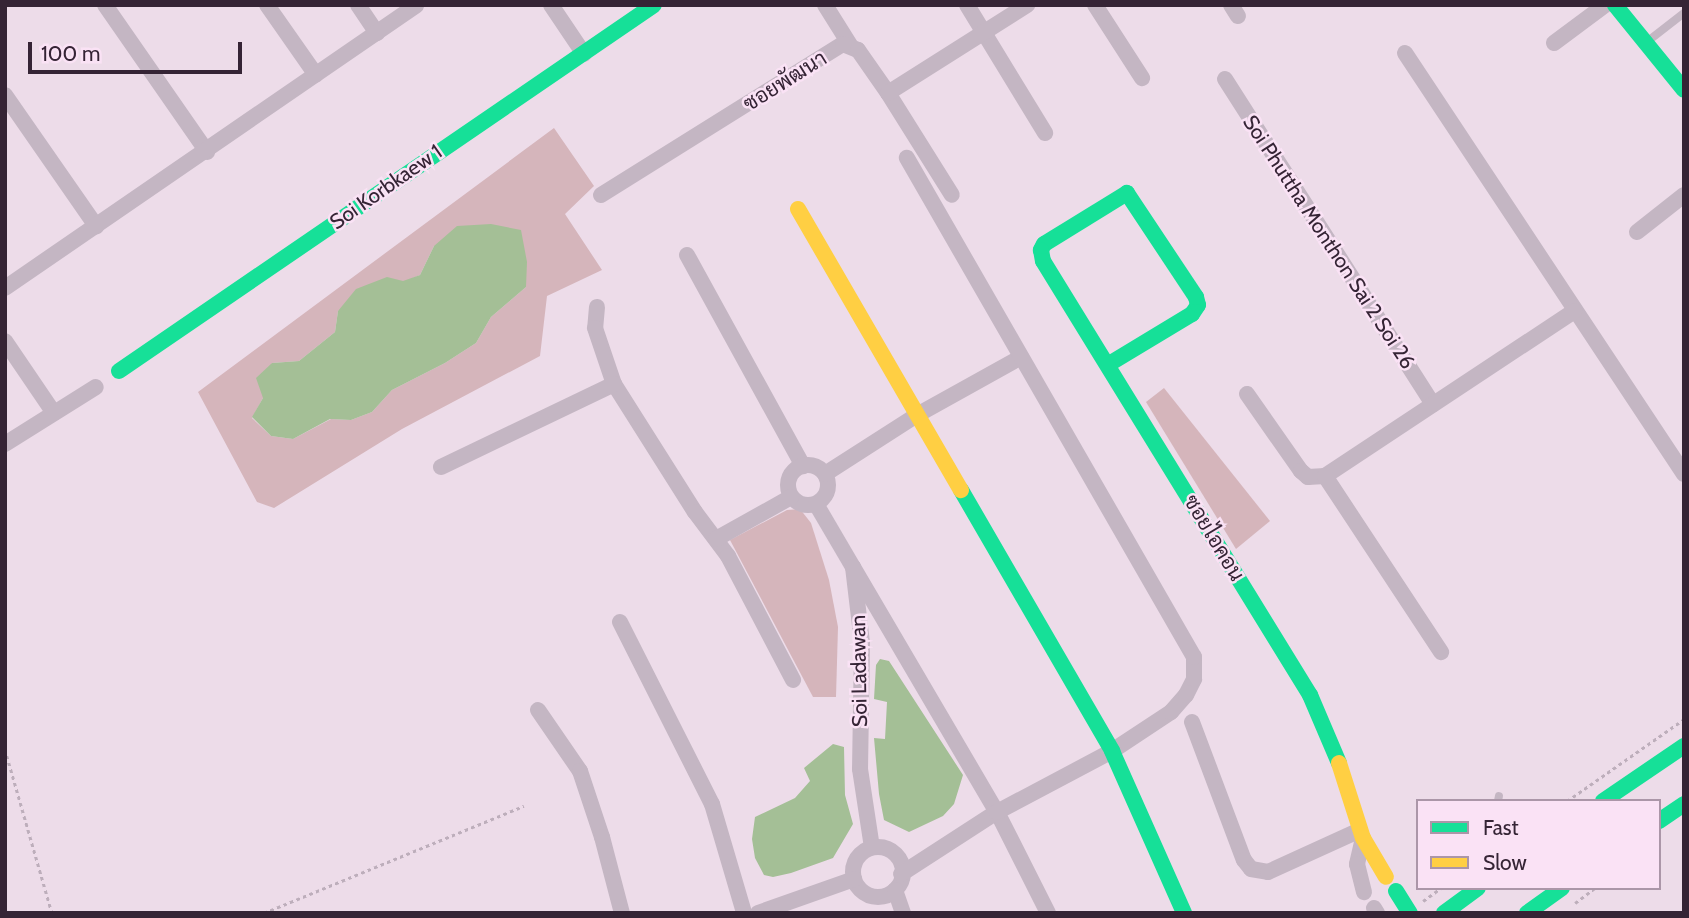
<!DOCTYPE html>
<meta charset="utf-8">
<style>
body{margin:0}
#map{position:relative;width:1689px;height:918px;overflow:hidden;background:#eddce9;font-family:Cabin,Sarabun,sans-serif}
div>[style]{position:absolute}
.green>*{inset:0;background:#d5b5bb}
.water>*{inset:0;background:#a4bf96}
.path>*{height:2.5px;margin-top:-1.25px;transform-origin:0;background:repeating-linear-gradient(90deg,#bdaebb 0 3.5px,transparent 0 7px)}
.lane>*{height:8px;margin:-4px;padding:0 4px;transform-origin:4px;border-radius:4px;background:#c4b6c3}
.street>*{height:16px;margin:-8px;padding:0 8px;transform-origin:8px;border-radius:8px;background:#c4b6c3}
.street>.ring{margin:-8px;padding:0;box-sizing:content-box;background:none;border:16px solid #c4b6c3;border-radius:50%}
.fast>*{height:16px;margin:-8px;padding:0 8px;transform-origin:8px;border-radius:8px;background:#16e098}
.slow>*{height:16px;margin:-8px;padding:0 8px;transform-origin:8px;border-radius:8px;background:#ffcf43}
span{translate:-50% -50%;white-space:nowrap;text-align:center;line-height:1.15;-webkit-text-stroke:5px #fae2f5;paint-order:stroke}
.street-label{font-size:21px;color:#352435}
.frame{position:absolute;inset:0;border:7px solid #352435;pointer-events:none}
.legend{position:absolute;left:1416px;top:799px;width:245px;height:91px;box-sizing:border-box;background:#fae2f5;border:2px solid #ab96a8;margin:0;padding:9px 12px;list-style:none;font-size:21px;color:#352435}
.legend li{display:flex;align-items:center;gap:14px;height:35px}
.legend b{width:35px;border:2px solid #ab96a8}
.scale{position:absolute;left:28px;top:42px;width:214px;height:32px;box-sizing:border-box;border:4px solid #352435;border-top:0;padding-left:9px;font-size:21px;line-height:24px;white-space:nowrap;color:#352435;-webkit-text-stroke:5px #fae2f5;paint-order:stroke}
</style>
<div id="map">
<div class="green">
<div style="clip-path:polygon(evenodd,554px 128px,594px 186px,565px 214px,602px 270px,547px 296px,540px 356px,402px 429px,274px 508px,257px 502px,198px 392px,554px 128px,434px 246px,526px 287px,491px 317px,476px 343px,445px 363px,392px 390px,372px 412px,351px 420px,331px 419px,293px 439px,271px 436px,252px 418px,263px 398px,272px 363px,299px 361px,335px 332px,338px 311px,420px 275px,434px 246px)"></div>
<div style="clip-path:polygon(1164px 388px,1270px 521px,1236px 549px,1146px 402px)"></div>
<div style="clip-path:polygon(800px 509px,811px 523px,829px 580px,838px 627px,836px 697px,813px 697px,730px 540px,787px 510px)"></div>
</div>
<div class="water">
<div style="clip-path:polygon(491px 224px,521px 230px,527px 262px,526px 287px,491px 317px,476px 343px,445px 363px,392px 390px,372px 412px,351px 420px,330px 419px,293px 439px,271px 436px,252px 417px,263px 398px,256px 378px,272px 363px,299px 361px,335px 332px,338px 311px,356px 289px,387px 277px,403px 281px,420px 275px,434px 246px,457px 226px)"></div>
<div style="clip-path:polygon(880px 659px,889px 661px,963px 775px,954px 804px,943px 816px,909px 832px,884px 820px,879px 794px,874px 738px,885px 739px,887px 702px,874px 699px,876px 665px)"></div>
<div style="clip-path:polygon(833px 744px,844px 747px,845px 795px,853px 824px,833px 858px,791px 873px,773px 877px,764px 875px,755px 858px,752px 839px,755px 817px,795px 798px,810px 781px,804px 768px)"></div>
</div>
<div class="path">
<div style="left:5px;top:749px;width:171px;rotate:74deg"></div>
<div style="left:1567px;top:801px;width:143px;rotate:-35deg"></div>
<div style="left:1423px;top:901px;width:22px;rotate:-36deg"></div>
<div style="left:1575px;top:903px;width:25px;rotate:-37deg"></div>
<div style="left:264px;top:913px;width:281px;rotate:-22.4deg"></div>
</div>
<div class="lane">
<div style="left:1648px;top:41px;width:46px;rotate:-37.9deg"></div>
<div style="left:1498px;top:801px;width:5px;rotate:-79deg"></div>
</div>
<div class="street">
<div style="left:105px;top:5px;width:179px;rotate:55.2deg"></div>
<div style="left:267px;top:5px;width:85px;rotate:55deg"></div>
<div style="left:358px;top:5px;width:34px;rotate:56deg"></div>
<div style="left:551px;top:5px;width:59px;rotate:56deg"></div>
<div style="left:825px;top:5px;width:47px;rotate:58deg"></div>
<div style="left:967px;top:5px;width:150px;rotate:58.6deg"></div>
<div style="left:1095px;top:5px;width:87px;rotate:57.2deg"></div>
<div style="left:1231px;top:5px;width:13px;rotate:58deg"></div>
<div style="left:1554px;top:43px;width:64px;rotate:-36.7deg"></div>
<div style="left:1405px;top:53px;width:505px;rotate:56.47deg"></div>
<div style="left:1225px;top:79px;width:386px;rotate:57.4deg"></div>
<div style="left:888px;top:93px;width:120px;rotate:57.9deg"></div>
<div style="left:5px;top:95px;width:160px;rotate:55.2deg"></div>
<div style="left:601px;top:195px;width:285px;rotate:-32deg"></div>
<div style="left:843px;top:44px;width:16px;rotate:22deg"></div>
<div style="left:858px;top:50px;width:52px;rotate:55.1deg"></div>
<div style="left:888px;top:93px;width:165px;rotate:-32.3deg"></div>
<div style="left:1637px;top:232px;width:60px;rotate:-38.2deg"></div>
<div style="left:687px;top:255px;width:241px;rotate:61.2deg"></div>
<div style="left:5px;top:288px;width:499px;rotate:-34.5deg"></div>
<div style="left:597px;top:307px;width:21px;rotate:95deg"></div>
<div style="left:595px;top:328px;width:59px;rotate:71.3deg"></div>
<div style="left:614px;top:384px;width:151px;rotate:57.7deg"></div>
<div style="left:695px;top:512px;width:55px;rotate:53.1deg"></div>
<div style="left:728px;top:556px;width:140px;rotate:62.3deg"></div>
<div style="left:5px;top:341px;width:87px;rotate:55.8deg"></div>
<div style="left:1247px;top:394px;width:94px;rotate:55deg"></div>
<div style="left:1301px;top:471px;width:9px;rotate:41deg"></div>
<div style="left:1308px;top:477px;width:17px;rotate:-3deg"></div>
<div style="left:1325px;top:476px;width:299px;rotate:-33.5deg"></div>
<div style="left:5px;top:444px;width:107px;rotate:-32.1deg"></div>
<div class="ring" style="left:788px;top:465px;width:24px;height:24px"></div>
<div style="left:441px;top:467px;width:192px;rotate:-25.6deg"></div>
<div style="left:825px;top:474px;width:109px;rotate:-32.7deg"></div>
<div style="left:917px;top:415px;width:119px;rotate:-29.1deg"></div>
<div style="left:1325px;top:476px;width:211px;rotate:56.6deg"></div>
<div style="left:816px;top:504px;width:73px;rotate:59.6deg"></div>
<div style="left:853px;top:567px;width:77px;rotate:83.2deg"></div>
<div style="left:862px;top:643px;width:126px;rotate:90.9deg"></div>
<div style="left:860px;top:769px;width:79px;rotate:81.3deg"></div>
<div style="left:716px;top:539px;width:86px;rotate:-29.2deg"></div>
<div style="left:853px;top:567px;width:284px;rotate:59.6deg"></div>
<div style="left:997px;top:812px;width:113px;rotate:63.2deg"></div>
<div style="left:620px;top:622px;width:204px;rotate:63.2deg"></div>
<div style="left:712px;top:804px;width:114px;rotate:73.6deg"></div>
<div style="left:538px;top:710px;width:74px;rotate:55.5deg"></div>
<div style="left:580px;top:771px;width:70px;rotate:71.6deg"></div>
<div style="left:602px;top:837px;width:79px;rotate:75.3deg"></div>
<div style="left:1192px;top:722px;width:147px;rotate:69.4deg"></div>
<div style="left:1244px;top:860px;width:11px;rotate:52deg"></div>
<div style="left:1251px;top:869px;width:17px;rotate:10deg"></div>
<div style="left:1268px;top:872px;width:101px;rotate:-24.5deg"></div>
<div style="left:1363px;top:838px;width:27px;rotate:103deg"></div>
<div style="left:1357px;top:864px;width:29px;rotate:76deg"></div>
<div class="ring" style="left:853px;top:847px;width:34px;height:34px"></div>
<div style="left:901px;top:874px;width:114px;rotate:-32.9deg"></div>
<div style="left:997px;top:812px;width:130px;rotate:-27.9deg"></div>
<div style="left:1112px;top:751px;width:71px;rotate:-33.5deg"></div>
<div style="left:1171px;top:712px;width:23px;rotate:-49deg"></div>
<div style="left:1186px;top:695px;width:18px;rotate:-63deg"></div>
<div style="left:1194px;top:679px;width:22px;rotate:-90deg"></div>
<div style="left:1194px;top:657px;width:576px;rotate:-119.91deg"></div>
<div style="left:895px;top:890px;width:24px;rotate:71deg"></div>
<div style="left:1374px;top:908px;width:6px;rotate:59deg"></div>
<div style="left:758px;top:913px;width:102px;rotate:-19.5deg"></div>
</div>
<div class="fast">
<div style="left:1615px;top:5px;width:109px;rotate:50.9deg"></div>
<div style="left:1109px;top:364px;width:97px;rotate:-31.1deg"></div>
<div style="left:1192px;top:314px;width:11px;rotate:-56deg"></div>
<div style="left:1198px;top:305px;width:8px;rotate:-104deg"></div>
<div style="left:1196px;top:297px;width:125px;rotate:-123.6deg"></div>
<div style="left:1127px;top:193px;width:97px;rotate:148.4deg"></div>
<div style="left:1044px;top:244px;width:7px;rotate:117deg"></div>
<div style="left:1041px;top:250px;width:11px;rotate:80deg"></div>
<div style="left:1043px;top:261px;width:510px;rotate:58.4deg"></div>
<div style="left:1310px;top:695px;width:74px;rotate:66.9deg"></div>
<div style="left:119px;top:371px;width:648px;rotate:-34.38deg"></div>
<div style="left:961px;top:490px;width:302px;rotate:59.9deg"></div>
<div style="left:1112px;top:751px;width:177px;rotate:66deg"></div>
<div style="left:1603px;top:801px;width:98px;rotate:-34.2deg"></div>
<div style="left:1659px;top:821px;width:30px;rotate:-34deg"></div>
<div style="left:1396px;top:891px;width:26px;rotate:58deg"></div>
<div style="left:1444px;top:913px;width:42px;rotate:-36.3deg"></div>
<div style="left:1527px;top:913px;width:43px;rotate:-35.5deg"></div>
</div>
<div class="slow">
<div style="left:798px;top:209px;width:325px;rotate:59.9deg"></div>
<div style="left:1339px;top:763px;width:79px;rotate:72.3deg"></div>
<div style="left:1363px;top:838px;width:45px;rotate:59.5deg"></div>
</div>
<div class="street-label">
<span style="left:785px;top:81px;rotate:-32deg">ซอยพัฒนา</span>
<span style="left:386px;top:187px;rotate:-35deg">Soi Korbkaew 1</span>
<span style="left:1329px;top:242px;rotate:57deg">Soi Phuttha Monthon Sai 2 Soi 26</span>
<span style="left:1214px;top:538px;rotate:59deg">ซอยไอคอน</span>
<span style="left:859px;top:671px;rotate:-91deg">Soi Ladawan</span>
</div>
<div class="frame"></div>
<ul class="legend">
<li><b style="height:9px;background:#16e098"></b>Fast</li>
<li><b style="height:9px;background:#ffcf43"></b>Slow</li>
</ul>
<div class="scale">100 m</div>
</div>
